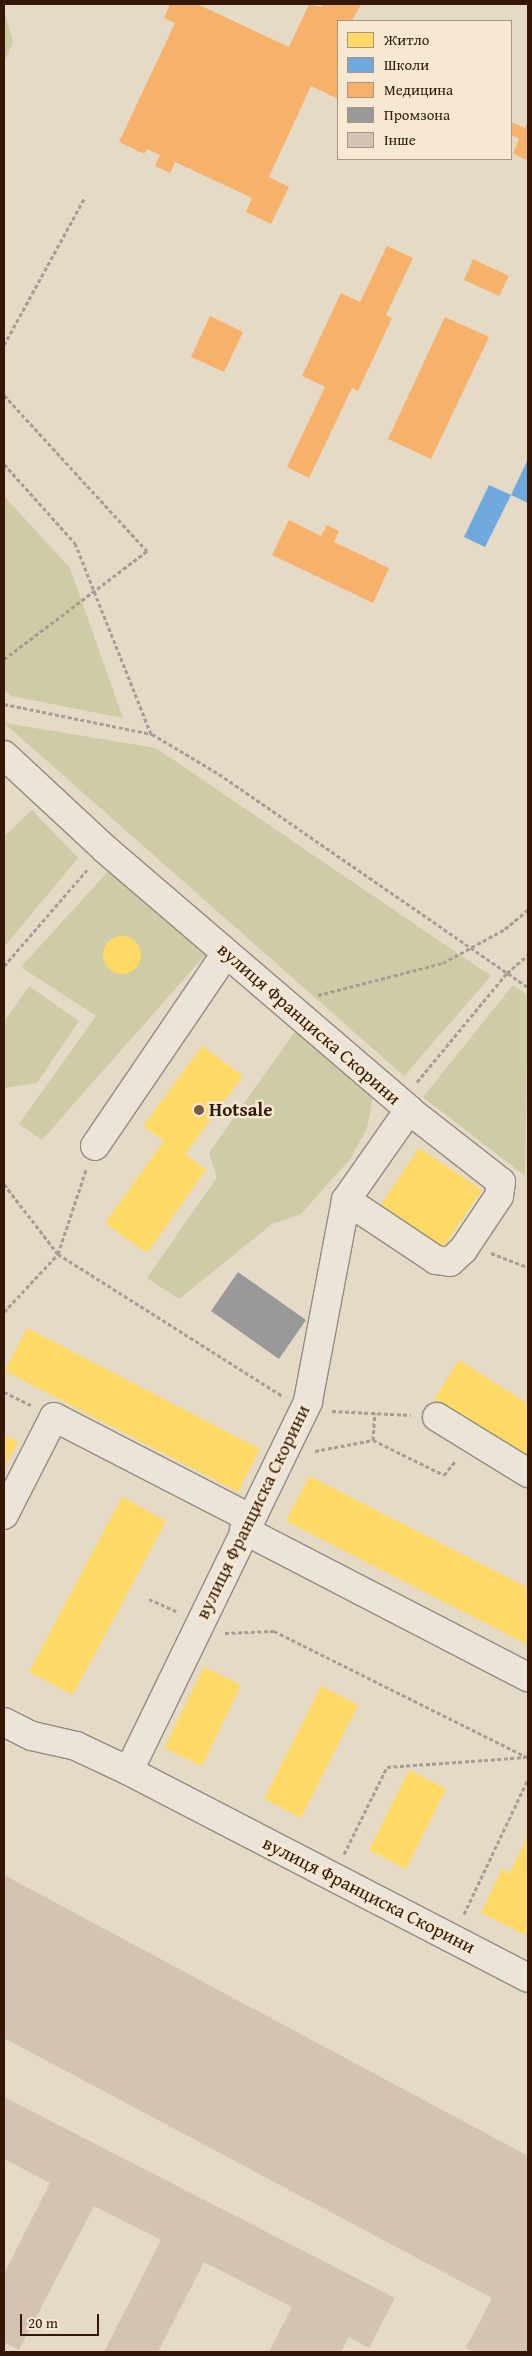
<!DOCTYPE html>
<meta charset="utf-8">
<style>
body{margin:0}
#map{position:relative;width:532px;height:2356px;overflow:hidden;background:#e5dac5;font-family:"Gentium Book Plus",serif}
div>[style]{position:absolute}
.green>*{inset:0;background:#cecca7}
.homes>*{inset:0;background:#ffd966}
.round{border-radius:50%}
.schools>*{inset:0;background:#6fa8dc}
.health>*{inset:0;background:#f6b26b}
.industry>*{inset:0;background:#999}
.building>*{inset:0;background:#d4c2b3}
.path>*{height:3px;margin-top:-1.5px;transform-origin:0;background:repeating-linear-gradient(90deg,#a69e95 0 4px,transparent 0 6.5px)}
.roads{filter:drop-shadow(1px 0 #958b7d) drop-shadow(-1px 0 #958b7d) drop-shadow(0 1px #958b7d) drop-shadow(0 -1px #958b7d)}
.minor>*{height:28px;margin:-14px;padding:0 14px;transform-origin:14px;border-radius:14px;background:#eae4d9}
.dots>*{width:14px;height:14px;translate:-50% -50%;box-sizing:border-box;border:2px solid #f7e9d1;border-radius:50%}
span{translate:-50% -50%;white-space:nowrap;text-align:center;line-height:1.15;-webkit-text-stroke:5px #f7e9d1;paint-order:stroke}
.street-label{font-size:19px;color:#341805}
.poi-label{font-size:19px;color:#341805;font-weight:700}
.left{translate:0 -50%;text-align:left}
.frame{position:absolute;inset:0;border:5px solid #341805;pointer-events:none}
.legend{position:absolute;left:337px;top:20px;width:175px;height:140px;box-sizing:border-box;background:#f7e9d1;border:1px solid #a9957f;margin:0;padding:6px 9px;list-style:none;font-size:15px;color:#341805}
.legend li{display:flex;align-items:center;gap:10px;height:25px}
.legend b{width:25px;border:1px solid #a9957f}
.scale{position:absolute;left:20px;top:2314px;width:79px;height:22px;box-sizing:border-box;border:2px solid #341805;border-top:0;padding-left:6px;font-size:15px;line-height:18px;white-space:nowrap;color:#341805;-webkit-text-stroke:4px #f7e9d1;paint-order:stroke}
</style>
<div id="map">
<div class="green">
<div style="clip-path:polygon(4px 11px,13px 42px,4px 62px)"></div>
<div style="clip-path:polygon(4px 496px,70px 568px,123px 718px,11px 696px,4px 690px)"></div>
<div style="clip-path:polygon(4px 723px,156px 748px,491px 976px,404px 1076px)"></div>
<div style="clip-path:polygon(32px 810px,78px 858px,4px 947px,4px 837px)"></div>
<div style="clip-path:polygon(111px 868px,206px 954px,42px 1140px,19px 1124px,96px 1016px,21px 967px)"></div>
<div style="clip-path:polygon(513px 985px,528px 996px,525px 1176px,423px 1097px)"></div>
<div style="clip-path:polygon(29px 986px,79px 1021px,37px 1083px,4px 1088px,4px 1022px)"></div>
<div style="clip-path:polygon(296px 1030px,373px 1097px,367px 1128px,351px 1158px,301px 1214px,272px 1224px,179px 1299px,147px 1278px,217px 1177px,209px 1153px)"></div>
</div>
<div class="homes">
<div class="round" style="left:103px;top:936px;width:38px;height:38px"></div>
<div style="clip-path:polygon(202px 1046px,243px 1076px,185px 1154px,206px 1170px,147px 1253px,105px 1223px,164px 1141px,143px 1126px)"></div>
<div style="clip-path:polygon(419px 1148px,482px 1190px,443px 1248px,380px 1206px)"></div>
<div style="clip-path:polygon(27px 1328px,260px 1449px,238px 1492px,5px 1371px)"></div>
<div style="clip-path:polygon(459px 1360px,528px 1404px,528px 1459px,434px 1399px)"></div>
<div style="clip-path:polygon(4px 1435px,18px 1442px,4px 1468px)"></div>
<div style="clip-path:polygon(309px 1476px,528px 1588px,528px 1645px,286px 1521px)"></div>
<div style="clip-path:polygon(122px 1497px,166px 1521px,73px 1695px,29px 1672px)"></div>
<div style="clip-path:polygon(204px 1667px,241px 1685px,202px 1766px,164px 1748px)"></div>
<div style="clip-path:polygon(321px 1686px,358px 1705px,301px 1818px,264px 1799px)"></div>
<div style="clip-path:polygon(409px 1770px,446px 1789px,406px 1869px,369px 1850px)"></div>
<div style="clip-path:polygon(528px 1835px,528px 1936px,481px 1913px,502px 1869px,510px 1873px)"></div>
</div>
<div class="schools">
<div style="clip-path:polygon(528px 459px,528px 503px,511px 495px)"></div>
<div style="clip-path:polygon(489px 485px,511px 495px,485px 547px,464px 537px)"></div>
</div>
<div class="health">
<div style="clip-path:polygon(170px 4px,197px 4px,289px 47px,309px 4px,321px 7px,323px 4px,361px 4px,352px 21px,338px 21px,338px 99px,311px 86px,269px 177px,289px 187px,271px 224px,246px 212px,252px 198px,175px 162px,170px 173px,155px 166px,160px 155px,147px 149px,144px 154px,119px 142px,175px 23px,164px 18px)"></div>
<div style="clip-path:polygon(528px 121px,528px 161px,513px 153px,519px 139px,511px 135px,511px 122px,525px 128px)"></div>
<div style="clip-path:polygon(387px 246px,413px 258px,386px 315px,392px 318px,358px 391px,352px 388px,309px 478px,287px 467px,325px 387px,302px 376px,341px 293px,360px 302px)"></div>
<div style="clip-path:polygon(473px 259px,509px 276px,499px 296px,464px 280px)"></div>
<div style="clip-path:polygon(210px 316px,243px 332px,224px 372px,191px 357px)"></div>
<div style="clip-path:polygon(445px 317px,489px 337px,431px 459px,388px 439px)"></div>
<div style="clip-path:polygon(289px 520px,321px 536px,327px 525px,339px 531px,334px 542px,389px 568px,373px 603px,272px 555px)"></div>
</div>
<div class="industry">
<div style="clip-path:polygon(238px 1272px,306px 1320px,279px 1359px,211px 1311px)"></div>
</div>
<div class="building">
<div style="clip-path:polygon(4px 1875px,528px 2156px,528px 2352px,475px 2352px,466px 2348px,492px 2298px,4px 2038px)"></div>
<div style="clip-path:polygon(4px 2097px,395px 2298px,369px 2348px,349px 2337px,341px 2352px,269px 2352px,292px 2307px,204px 2262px,158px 2352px,104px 2352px,161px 2240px,94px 2206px,19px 2350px,4px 2342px,4px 2274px,50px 2183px,4px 2159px)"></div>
</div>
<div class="path">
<div style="left:4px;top:345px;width:169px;rotate:-61.3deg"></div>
<div style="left:4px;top:395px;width:212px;rotate:47.5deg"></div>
<div style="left:147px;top:551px;width:179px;rotate:142.9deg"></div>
<div style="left:4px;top:464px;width:106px;rotate:48.1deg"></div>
<div style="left:75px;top:543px;width:206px;rotate:68.3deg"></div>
<div style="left:4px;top:704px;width:151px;rotate:11.5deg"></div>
<div style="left:152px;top:734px;width:78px;rotate:30.8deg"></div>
<div style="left:219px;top:774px;width:375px;rotate:34.6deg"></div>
<div style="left:4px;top:966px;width:127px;rotate:-49.2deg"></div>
<div style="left:318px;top:995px;width:129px;rotate:-14.4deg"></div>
<div style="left:443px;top:963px;width:71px;rotate:-28.7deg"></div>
<div style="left:505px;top:929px;width:30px;rotate:-40deg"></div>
<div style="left:417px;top:1082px;width:141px;rotate:-50.5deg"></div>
<div style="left:507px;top:973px;width:28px;rotate:-41deg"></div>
<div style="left:4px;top:1184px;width:88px;rotate:52.4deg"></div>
<div style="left:58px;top:1254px;width:266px;rotate:32.3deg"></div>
<div style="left:491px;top:1253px;width:40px;rotate:21deg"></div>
<div style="left:4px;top:1312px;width:79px;rotate:-47deg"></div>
<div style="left:58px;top:1254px;width:89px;rotate:-71.6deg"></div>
<div style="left:4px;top:1392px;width:30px;rotate:26deg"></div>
<div style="left:332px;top:1411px;width:79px;rotate:2.9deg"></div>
<div style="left:373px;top:1440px;width:27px;rotate:-86deg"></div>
<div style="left:315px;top:1451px;width:59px;rotate:-10.7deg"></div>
<div style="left:373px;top:1440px;width:79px;rotate:26.2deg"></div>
<div style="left:444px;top:1475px;width:19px;rotate:-51deg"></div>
<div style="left:149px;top:1599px;width:32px;rotate:24deg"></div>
<div style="left:225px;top:1633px;width:49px;rotate:-2.3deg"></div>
<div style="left:274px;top:1631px;width:283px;rotate:26.5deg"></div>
<div style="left:344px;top:1854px;width:97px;rotate:-63.7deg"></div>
<div style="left:387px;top:1767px;width:139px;rotate:-4.1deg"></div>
<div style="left:464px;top:1914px;width:149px;rotate:-64.6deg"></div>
</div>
<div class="roads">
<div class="minor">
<div style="left:4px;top:755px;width:138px;rotate:42.9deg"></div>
<div style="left:105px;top:849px;width:401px;rotate:40.6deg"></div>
<div style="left:409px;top:1110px;width:110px;rotate:125deg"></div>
<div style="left:346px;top:1200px;width:206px;rotate:100.7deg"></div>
<div style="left:308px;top:1402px;width:410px;rotate:115.9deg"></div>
<div style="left:95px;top:1146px;width:233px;rotate:-55.8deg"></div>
<div style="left:346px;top:1200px;width:108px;rotate:33.7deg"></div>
<div style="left:436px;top:1260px;width:14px;rotate:8deg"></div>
<div style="left:450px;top:1262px;width:18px;rotate:-43deg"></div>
<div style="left:463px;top:1250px;width:65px;rotate:-56.3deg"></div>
<div style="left:499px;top:1196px;width:14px;rotate:-82deg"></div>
<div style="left:501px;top:1182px;width:117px;rotate:-142deg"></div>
<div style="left:437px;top:1417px;width:107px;rotate:31.6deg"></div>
<div style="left:4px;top:1515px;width:110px;rotate:-63deg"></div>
<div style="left:54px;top:1417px;width:220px;rotate:27.3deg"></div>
<div style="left:244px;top:1530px;width:320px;rotate:27.4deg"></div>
<div style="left:4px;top:1722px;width:31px;rotate:27deg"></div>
<div style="left:32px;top:1736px;width:45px;rotate:12.8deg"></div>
<div style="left:76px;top:1746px;width:59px;rotate:25.3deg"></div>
<div style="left:129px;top:1771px;width:449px;rotate:27.4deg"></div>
</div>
</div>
<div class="dots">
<div style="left:199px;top:1110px;background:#725c48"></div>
</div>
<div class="street-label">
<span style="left:309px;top:1024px;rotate:41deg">вулиця Франциска Скорини</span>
<span style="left:253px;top:1512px;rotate:-64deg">вулиця Франциска Скорини</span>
<span style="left:369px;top:1895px;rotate:27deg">вулиця Франциска Скорини</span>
</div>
<div class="poi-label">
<span class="left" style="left:209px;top:1110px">Hotsale</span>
</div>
<div class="frame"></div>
<ul class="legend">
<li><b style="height:14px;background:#ffd966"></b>Житло</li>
<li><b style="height:14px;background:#6fa8dc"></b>Школи</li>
<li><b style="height:14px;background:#f6b26b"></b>Медицина</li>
<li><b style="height:14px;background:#999"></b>Промзона</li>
<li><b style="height:14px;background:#d4c2b3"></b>Інше</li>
</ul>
<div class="scale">20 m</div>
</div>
